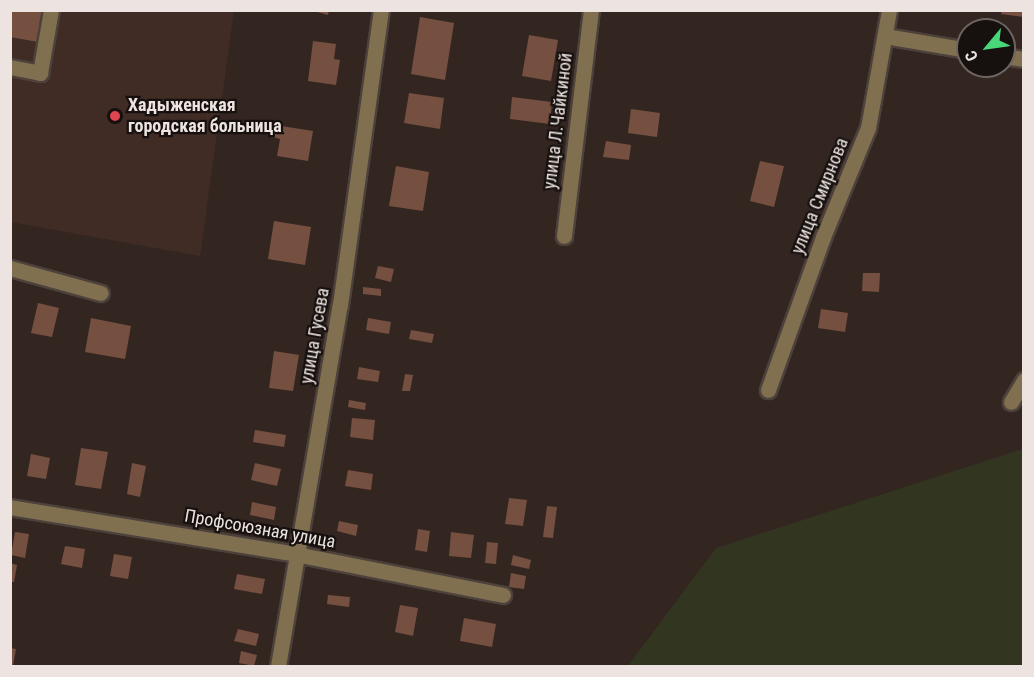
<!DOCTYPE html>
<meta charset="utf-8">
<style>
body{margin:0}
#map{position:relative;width:1034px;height:677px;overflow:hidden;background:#332621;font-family:"Roboto Condensed",sans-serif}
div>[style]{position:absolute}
.built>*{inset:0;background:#402c25}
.green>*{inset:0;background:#323621}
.building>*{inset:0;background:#754f40}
.roads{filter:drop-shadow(2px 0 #4d413c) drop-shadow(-2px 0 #4d413c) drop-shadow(0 2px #4d413c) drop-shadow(0 -2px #4d413c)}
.minor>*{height:15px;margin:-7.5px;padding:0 7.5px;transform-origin:7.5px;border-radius:7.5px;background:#81704f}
.dots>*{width:16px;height:16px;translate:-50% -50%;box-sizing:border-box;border:3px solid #16100e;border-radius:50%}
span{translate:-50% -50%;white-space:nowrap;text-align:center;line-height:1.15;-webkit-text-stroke:4.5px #16100e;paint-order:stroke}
.poi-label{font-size:18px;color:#ede4e1;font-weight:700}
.left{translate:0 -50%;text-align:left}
.street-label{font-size:18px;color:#ede4e1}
.frame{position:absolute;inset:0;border:12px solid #ede4e1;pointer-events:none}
.north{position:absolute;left:956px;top:18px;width:60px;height:60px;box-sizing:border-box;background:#16100e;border:2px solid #6c6562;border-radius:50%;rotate:241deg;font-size:16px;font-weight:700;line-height:24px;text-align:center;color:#ede4e1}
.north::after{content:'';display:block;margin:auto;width:21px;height:27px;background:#48d779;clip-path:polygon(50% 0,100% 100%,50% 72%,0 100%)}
</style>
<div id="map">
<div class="built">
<div style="clip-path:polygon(10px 11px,234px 11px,200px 256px,11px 222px)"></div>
</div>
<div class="green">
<div style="clip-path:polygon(1023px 449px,1023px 666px,628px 666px,716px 548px)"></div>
</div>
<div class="building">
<div style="clip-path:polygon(10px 10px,44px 10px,38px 42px,10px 37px)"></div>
<div style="clip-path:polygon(310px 10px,329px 10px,328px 15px)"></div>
<div style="clip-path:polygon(1002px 10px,1024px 10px,1024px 17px,1001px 14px)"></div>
<div style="clip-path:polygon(420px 17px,454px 23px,445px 80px,411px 74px)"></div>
<div style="clip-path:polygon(529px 35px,558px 40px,551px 81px,522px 76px)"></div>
<div style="clip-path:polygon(313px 41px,336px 44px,334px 59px,340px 60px,336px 85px,308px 81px)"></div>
<div style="clip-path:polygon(409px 93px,444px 98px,440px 129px,404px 123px)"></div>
<div style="clip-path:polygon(512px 97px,552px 102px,550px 124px,510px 119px)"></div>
<div style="clip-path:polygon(631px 109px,660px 113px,657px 137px,628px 133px)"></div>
<div style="clip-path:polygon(275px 125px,313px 131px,308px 161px,277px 156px,280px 139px,273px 137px)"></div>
<div style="clip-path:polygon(606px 141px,631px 145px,629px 160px,603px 157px)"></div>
<div style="clip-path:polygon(760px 161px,784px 166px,774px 207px,750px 201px)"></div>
<div style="clip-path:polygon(396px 166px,429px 172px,423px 211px,389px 206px)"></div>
<div style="clip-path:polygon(274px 221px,311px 227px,305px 265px,268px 259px)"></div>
<div style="clip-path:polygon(378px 266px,394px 269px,391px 282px,375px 278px)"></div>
<div style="clip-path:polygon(863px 273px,880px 273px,879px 292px,862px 291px)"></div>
<div style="clip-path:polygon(363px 287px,381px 289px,381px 296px,363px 294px)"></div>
<div style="clip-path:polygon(38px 303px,59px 308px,52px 337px,31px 333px)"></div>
<div style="clip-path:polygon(821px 309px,848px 313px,845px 332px,818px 328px)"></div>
<div style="clip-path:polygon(91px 318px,131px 326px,125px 359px,85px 352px)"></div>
<div style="clip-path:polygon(368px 318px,391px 322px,389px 334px,366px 330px)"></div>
<div style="clip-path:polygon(411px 330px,434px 334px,432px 343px,409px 339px)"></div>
<div style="clip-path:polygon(274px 351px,299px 355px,293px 391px,269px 388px)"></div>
<div style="clip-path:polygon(359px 367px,380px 371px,378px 382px,357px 379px)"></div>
<div style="clip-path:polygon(405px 374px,413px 375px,410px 391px,402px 391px)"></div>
<div style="clip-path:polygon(349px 400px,366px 403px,365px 410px,348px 407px)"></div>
<div style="clip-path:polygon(352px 418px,375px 420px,373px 440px,350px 437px)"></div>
<div style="clip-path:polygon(255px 430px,286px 435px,284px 447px,253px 442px)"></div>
<div style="clip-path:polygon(81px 448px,108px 452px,101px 489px,75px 485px)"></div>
<div style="clip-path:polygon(31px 454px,50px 458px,46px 479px,27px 476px)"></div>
<div style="clip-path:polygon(132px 463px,146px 466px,140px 497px,127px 494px)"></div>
<div style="clip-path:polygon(255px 463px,281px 469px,277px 486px,251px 480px)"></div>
<div style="clip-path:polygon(348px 470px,373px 474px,371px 490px,345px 486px)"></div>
<div style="clip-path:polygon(509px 498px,527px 500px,523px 526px,505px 524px)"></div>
<div style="clip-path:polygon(252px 502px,276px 507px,274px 520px,250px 515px)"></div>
<div style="clip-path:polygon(547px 506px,557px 507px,553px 538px,543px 537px)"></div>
<div style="clip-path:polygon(339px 521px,358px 525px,356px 536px,337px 531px)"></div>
<div style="clip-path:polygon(418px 529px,430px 531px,427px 552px,415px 550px)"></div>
<div style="clip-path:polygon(15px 532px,29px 534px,25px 558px,11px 555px)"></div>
<div style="clip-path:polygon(451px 532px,474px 535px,471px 558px,449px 556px)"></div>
<div style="clip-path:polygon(487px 542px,498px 543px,496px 564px,485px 563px)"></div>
<div style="clip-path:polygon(65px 546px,85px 549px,82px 568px,61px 564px)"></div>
<div style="clip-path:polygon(114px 554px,132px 557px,128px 579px,110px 576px)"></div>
<div style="clip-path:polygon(513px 555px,531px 560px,529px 569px,511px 565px)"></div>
<div style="clip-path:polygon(10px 563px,17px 565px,14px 582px,10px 582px)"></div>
<div style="clip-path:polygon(511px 573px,526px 576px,524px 589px,509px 587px)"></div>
<div style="clip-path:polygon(237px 574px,265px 579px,262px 594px,234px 589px)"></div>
<div style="clip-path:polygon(328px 595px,350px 597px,349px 607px,327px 604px)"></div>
<div style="clip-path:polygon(400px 605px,418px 608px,413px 636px,395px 632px)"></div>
<div style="clip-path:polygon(464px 618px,496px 624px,492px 647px,460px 641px)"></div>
<div style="clip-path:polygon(238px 629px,259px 634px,256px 646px,234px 641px)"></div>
<div style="clip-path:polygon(10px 648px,16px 649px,13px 666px,10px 666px)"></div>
<div style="clip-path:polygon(241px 651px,257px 655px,254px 666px,239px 663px)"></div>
</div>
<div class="roads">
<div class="minor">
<div style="left:885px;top:36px;width:84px;rotate:9.6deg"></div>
<div style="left:1004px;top:56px;width:20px;rotate:9deg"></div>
<div style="left:10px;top:67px;width:31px;rotate:11deg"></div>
<div style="left:40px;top:73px;width:64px;rotate:-80.1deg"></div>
<div style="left:564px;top:236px;width:228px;rotate:-83.2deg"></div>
<div style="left:10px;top:268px;width:94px;rotate:15.4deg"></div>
<div style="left:768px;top:390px;width:163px;rotate:-70.2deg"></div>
<div style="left:823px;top:237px;width:118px;rotate:-67.6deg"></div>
<div style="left:868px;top:128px;width:120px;rotate:-79.9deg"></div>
<div style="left:1011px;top:402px;width:26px;rotate:-59deg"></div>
<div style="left:10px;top:507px;width:290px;rotate:9.3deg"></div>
<div style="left:296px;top:554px;width:211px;rotate:11.2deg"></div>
<div style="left:278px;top:666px;width:366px;rotate:-80.3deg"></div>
<div style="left:340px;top:305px;width:298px;rotate:-82.1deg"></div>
</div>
</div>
<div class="dots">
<div style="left:115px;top:116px;background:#e0444e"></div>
</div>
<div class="poi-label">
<span class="left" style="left:128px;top:116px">Хадыженская<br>городская больница</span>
</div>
<div class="street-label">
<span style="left:558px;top:121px;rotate:-83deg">улица Л.Чайкиной</span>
<span style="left:820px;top:196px;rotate:-68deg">улица Смирнова</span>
<span style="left:315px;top:336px;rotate:-80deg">улица Гусева</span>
<span style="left:260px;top:529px;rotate:10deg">Профсоюзная улица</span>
</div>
<div class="frame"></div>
<div class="north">С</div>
</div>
